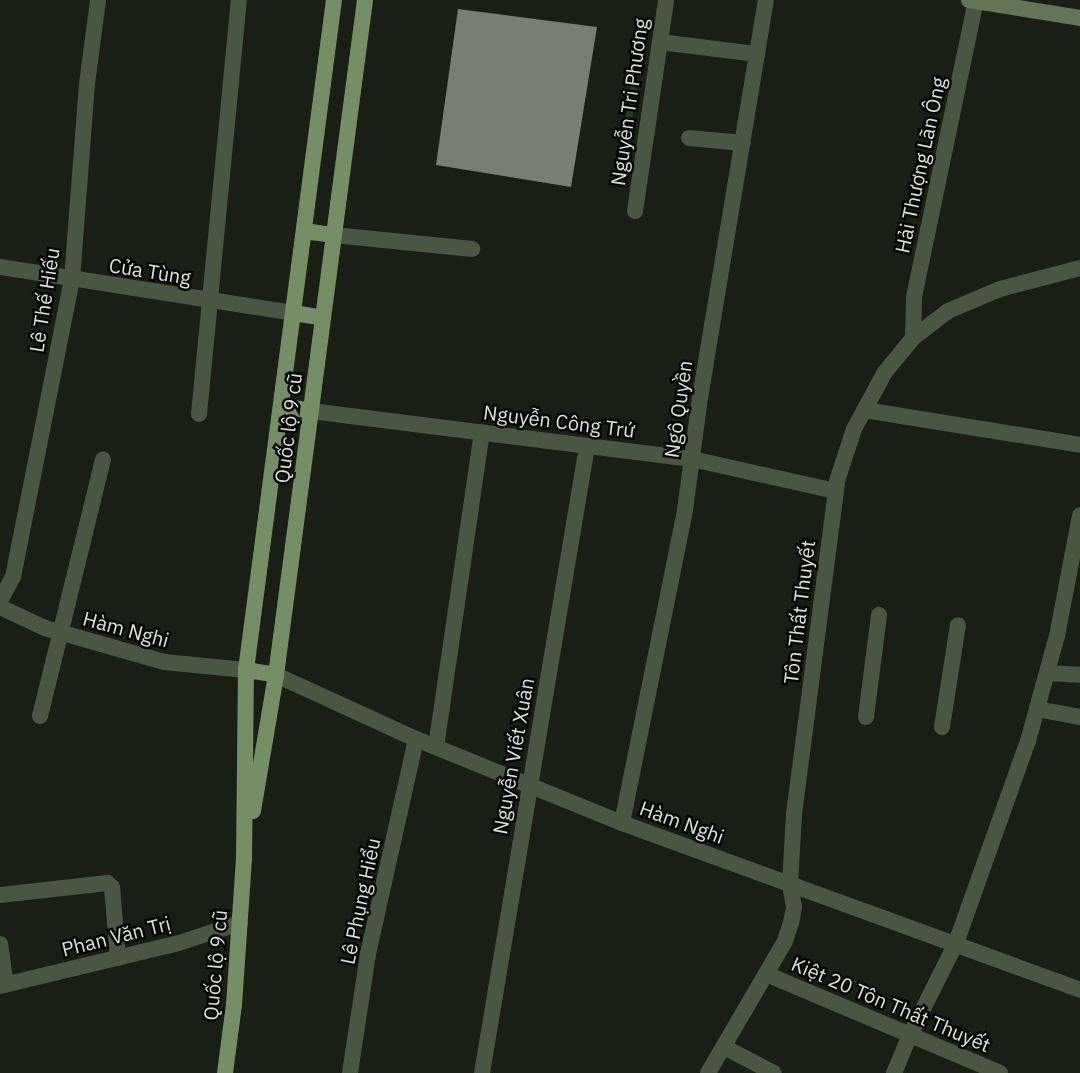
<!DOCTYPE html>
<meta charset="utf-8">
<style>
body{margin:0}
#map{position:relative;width:1080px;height:1073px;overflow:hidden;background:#191f15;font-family:"IBM Plex Sans",sans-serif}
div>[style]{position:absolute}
.green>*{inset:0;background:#283b1d}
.building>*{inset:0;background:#777f73}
.minor>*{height:16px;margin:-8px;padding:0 8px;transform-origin:8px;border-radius:8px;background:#495642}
.tertiary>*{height:16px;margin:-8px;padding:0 8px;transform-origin:8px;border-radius:8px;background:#495642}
.secondary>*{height:16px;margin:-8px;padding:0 8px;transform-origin:8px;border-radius:8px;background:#627657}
.primary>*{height:16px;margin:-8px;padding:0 8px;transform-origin:8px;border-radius:8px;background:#748f66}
span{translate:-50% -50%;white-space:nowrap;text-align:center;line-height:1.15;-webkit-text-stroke:5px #060805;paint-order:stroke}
.street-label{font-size:20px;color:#dce0da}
</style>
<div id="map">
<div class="green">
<div style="clip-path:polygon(631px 82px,638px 83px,623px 177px,620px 176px,622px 139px)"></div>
</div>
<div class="building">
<div style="clip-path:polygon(458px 9px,597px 27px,571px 187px,436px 165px)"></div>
</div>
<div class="minor">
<div style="left:660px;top:42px;width:98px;rotate:7.1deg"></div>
<div style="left:689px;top:138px;width:54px;rotate:5.3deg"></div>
<div style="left:635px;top:211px;width:213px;rotate:-81.6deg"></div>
<div style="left:334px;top:235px;width:139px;rotate:5.8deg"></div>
<div style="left:0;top:267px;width:297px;rotate:8.9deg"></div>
<div style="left:913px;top:338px;width:41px;rotate:-88.6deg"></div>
<div style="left:914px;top:297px;width:302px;rotate:-78.2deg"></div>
<div style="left:865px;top:410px;width:218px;rotate:9.2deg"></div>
<div style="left:311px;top:411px;width:384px;rotate:7.2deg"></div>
<div style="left:692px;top:459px;width:147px;rotate:12.6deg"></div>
<div style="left:199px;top:414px;width:416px;rotate:-84.5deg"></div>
<div style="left:0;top:601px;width:27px;rotate:-62deg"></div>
<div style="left:13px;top:577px;width:304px;rotate:-78.8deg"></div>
<div style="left:72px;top:279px;width:196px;rotate:-85.6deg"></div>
<div style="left:87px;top:84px;width:85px;rotate:-82.5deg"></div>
<div style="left:1047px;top:673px;width:33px;rotate:3deg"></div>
<div style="left:1037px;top:709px;width:44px;rotate:10.5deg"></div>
<div style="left:40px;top:716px;width:264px;rotate:-76.2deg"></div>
<div style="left:866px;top:717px;width:103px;rotate:-82.7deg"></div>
<div style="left:942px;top:727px;width:103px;rotate:-81.1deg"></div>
<div style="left:436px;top:747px;width:318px;rotate:-81.7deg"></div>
<div style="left:622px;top:823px;width:319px;rotate:-78.6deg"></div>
<div style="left:685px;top:510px;width:113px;rotate:-82.4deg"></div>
<div style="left:700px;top:398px;width:403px;rotate:-80.6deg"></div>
<div style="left:0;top:895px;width:108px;rotate:-6.4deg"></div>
<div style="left:107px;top:883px;width:6px;rotate:39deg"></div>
<div style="left:112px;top:887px;width:71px;rotate:85.2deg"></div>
<div style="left:0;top:944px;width:41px;rotate:81.7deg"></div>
<div style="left:766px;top:974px;width:254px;rotate:22.9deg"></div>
<div style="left:0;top:986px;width:184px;rotate:-13.5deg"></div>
<div style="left:179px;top:943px;width:64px;rotate:-18.2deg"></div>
<div style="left:724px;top:1047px;width:56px;rotate:27.5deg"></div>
<div style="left:350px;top:1073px;width:120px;rotate:-81.4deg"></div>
<div style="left:368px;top:954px;width:220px;rotate:-77.4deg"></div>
<div style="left:482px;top:1073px;width:636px;rotate:-80.49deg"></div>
<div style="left:708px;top:1073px;width:153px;rotate:-59.7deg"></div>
<div style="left:785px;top:941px;width:19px;rotate:-72deg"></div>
<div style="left:791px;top:923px;width:16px;rotate:-79deg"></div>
<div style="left:794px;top:907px;width:23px;rotate:-100deg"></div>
<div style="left:790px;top:884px;width:70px;rotate:-86.7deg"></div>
<div style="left:794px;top:814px;width:336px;rotate:-82.6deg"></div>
<div style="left:837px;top:481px;width:55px;rotate:-71.9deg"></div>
<div style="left:854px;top:429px;width:65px;rotate:-61.5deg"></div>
<div style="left:885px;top:372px;width:44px;rotate:-50.5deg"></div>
<div style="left:913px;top:338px;width:44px;rotate:-37.6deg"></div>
<div style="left:948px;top:311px;width:56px;rotate:-22.9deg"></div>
<div style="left:1000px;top:289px;width:83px;rotate:-14.7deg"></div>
<div style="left:894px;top:1073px;width:41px;rotate:-67.2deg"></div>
<div style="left:910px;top:1035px;width:103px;rotate:-63.4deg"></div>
<div style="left:956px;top:943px;width:214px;rotate:-70.4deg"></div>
<div style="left:1028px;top:741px;width:109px;rotate:-74.6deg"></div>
<div style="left:1057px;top:636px;width:123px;rotate:-79.2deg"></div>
</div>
<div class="tertiary">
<div style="left:0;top:607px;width:50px;rotate:25deg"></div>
<div style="left:45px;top:628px;width:124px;rotate:15.9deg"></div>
<div style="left:164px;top:662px;width:82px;rotate:5.6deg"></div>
<div style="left:276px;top:675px;width:154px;rotate:24.6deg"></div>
<div style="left:416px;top:739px;width:222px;rotate:22.2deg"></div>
<div style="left:622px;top:823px;width:487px;rotate:20deg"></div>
</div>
<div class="secondary">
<div style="left:969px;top:0;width:112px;rotate:9.2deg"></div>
</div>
<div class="primary">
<div style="left:304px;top:231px;width:30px;rotate:8deg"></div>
<div style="left:293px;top:313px;width:30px;rotate:9deg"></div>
<div style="left:281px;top:406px;width:30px;rotate:9deg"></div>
<div style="left:246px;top:670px;width:30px;rotate:9deg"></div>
<div style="left:253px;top:811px;width:138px;rotate:-80.4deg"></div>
<div style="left:276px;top:675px;width:681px;rotate:-82.49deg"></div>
<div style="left:225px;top:1073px;width:69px;rotate:-82.5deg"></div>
<div style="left:234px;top:1005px;width:146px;rotate:-86.1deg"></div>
<div style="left:244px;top:859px;width:189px;rotate:-89.4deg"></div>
<div style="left:246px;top:670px;width:676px;rotate:-82.52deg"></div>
</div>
<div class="street-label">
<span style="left:629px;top:102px;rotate:-82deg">Nguyễn Tri Phương</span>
<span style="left:920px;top:165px;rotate:-78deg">Hải Thượng Lãn Ông</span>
<span style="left:150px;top:271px;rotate:9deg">Cửa Tùng</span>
<span style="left:44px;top:300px;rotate:-81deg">Lê Thế Hiếu</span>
<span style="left:678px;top:409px;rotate:-82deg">Ngô Quyền</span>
<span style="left:559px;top:421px;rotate:7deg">Nguyễn Công Trứ</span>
<span style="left:288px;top:428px;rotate:-83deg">Quốc lộ 9 cũ</span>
<span style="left:799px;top:612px;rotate:-83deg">Tôn Thất Thuyết</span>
<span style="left:126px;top:629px;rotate:15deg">Hàm Nghi</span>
<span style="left:513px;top:756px;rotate:-80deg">Nguyễn Viết Xuân</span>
<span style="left:682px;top:822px;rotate:20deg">Hàm Nghi</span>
<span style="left:360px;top:901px;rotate:-78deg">Lê Phụng Hiểu</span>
<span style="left:116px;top:936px;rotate:-14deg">Phan Văn Trị</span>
<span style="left:215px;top:965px;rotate:-85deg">Quốc lộ 9 cũ</span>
<span style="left:891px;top:1004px;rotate:23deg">Kiệt 20 Tôn Thất Thuyết</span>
</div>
</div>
